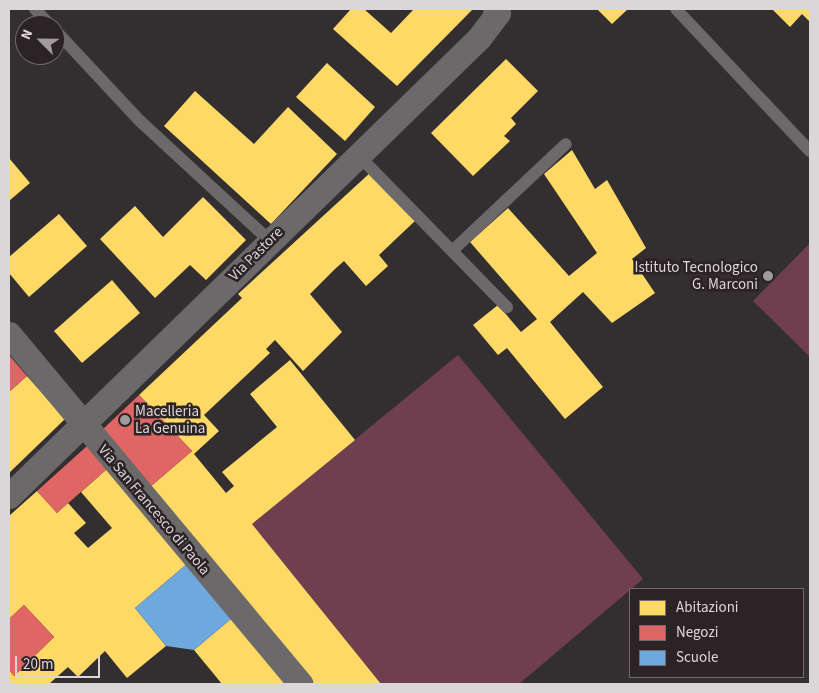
<!DOCTYPE html>
<style>
body{margin:0}
#map{position:relative;width:819px;height:693px;overflow:hidden;background:#332f30;font-family:"Source Sans 3",sans-serif}
div>[style]{position:absolute}
.green>*{inset:0;background:#703f4f}
.homes>*{inset:0;background:#ffd966}
.shops>*{inset:0;background:#e06666}
.schools>*{inset:0;background:#6fa8dc}
.lane>*{height:12px;margin:-6px;padding:0 6px;transform-origin:6px;border-radius:6px;background:#6b696a}
.street>*{height:25px;margin:-12.5px;padding:0 12.5px;transform-origin:12.5px;border-radius:12.5px;background:#6b696a}
.dots>*{width:14px;height:14px;translate:-50% -50%;box-sizing:border-box;border:2px solid #2b2326;border-radius:50%}
span{translate:-50% -50%;white-space:nowrap;text-align:center;line-height:1.15;-webkit-text-stroke:5px #2b2326;paint-order:stroke}
.street-label{font-size:15px;color:#dbd6d7}
.poi-label{font-size:15px;color:#dbd6d7}
.right{translate:-100% -50%;text-align:right}
.left{translate:0 -50%;text-align:left}
.frame{position:absolute;inset:0;border:10px solid #dbd6d7;pointer-events:none}
.legend{position:absolute;left:629px;top:588px;width:175px;height:90px;box-sizing:border-box;background:#2b2326;border:1px solid #716b6d;margin:0;padding:6px 9px;list-style:none;font-size:15px;color:#dbd6d7}
.legend li{display:flex;align-items:center;gap:10px;height:25px}
.legend b{width:25px;border:1px solid #716b6d}
.north{position:absolute;left:15px;top:15px;width:50px;height:50px;box-sizing:border-box;background:#2b2326;border:1px solid #716b6d;border-radius:50%;rotate:293deg;font-size:14px;font-weight:700;line-height:20px;text-align:center;color:#dbd6d7}
.north::after{content:'';display:block;margin:auto;width:18px;height:22px;background:#a09c9d;clip-path:polygon(50% 0,100% 100%,50% 72%,0 100%)}
.scale{position:absolute;left:15px;top:656px;width:85px;height:22px;box-sizing:border-box;border:2px solid #dbd6d7;border-top:0;padding-left:6px;font-size:15px;line-height:18px;white-space:nowrap;color:#dbd6d7;-webkit-text-stroke:4px #2b2326;paint-order:stroke}
</style>
<div id="map">
<div class="green">
<div style="clip-path:polygon(810px 243px,810px 357px,753px 301px)"></div>
<div style="clip-path:polygon(458px 355px,643px 579px,519px 684px,381px 684px,252px 524px)"></div>
</div>
<div class="homes">
<div style="clip-path:polygon(351px 9px,364px 9px,391px 33px,414px 9px,473px 9px,397px 86px,333px 29px)"></div>
<div style="clip-path:polygon(597px 9px,628px 9px,612px 24px)"></div>
<div style="clip-path:polygon(772px 9px,810px 9px,810px 22px,802px 14px,790px 27px)"></div>
<div style="clip-path:polygon(506px 59px,538px 91px,511px 118px,516px 124px,504px 136px,510px 141px,473px 176px,431px 133px)"></div>
<div style="clip-path:polygon(327px 63px,375px 107px,345px 141px,296px 97px)"></div>
<div style="clip-path:polygon(195px 91px,254px 144px,288px 107px,337px 154px,271px 224px,164px 126px)"></div>
<div style="clip-path:polygon(572px 150px,595px 189px,607px 180px,646px 248px,632px 259px,655px 293px,612px 323px,583px 292px,550px 322px,603px 387px,565px 419px,507px 348px,498px 355px,473px 325px,498px 305px,521px 332px,537px 319px,470px 242px,508px 208px,569px 276px,597px 253px,544px 174px)"></div>
<div style="clip-path:polygon(9px 158px,30px 183px,9px 201px)"></div>
<div style="clip-path:polygon(371px 172px,416px 220px,379px 255px,388px 266px,366px 286px,344px 261px,335px 269px,310px 294px,342px 332px,303px 371px,275px 340px,266px 349px,270px 353px,204px 415px,219px 431px,194px 454px,226px 493px,234px 486px,222px 472px,277px 427px,250px 394px,290px 360px,355px 440px,252px 524px,381px 684px,313px 684px,150px 487px,192px 451px,139px 395px,242px 298px,238px 294px)"></div>
<div style="clip-path:polygon(203px 197px,246px 240px,206px 280px,190px 265px,155px 298px,100px 239px,135px 206px,163px 237px)"></div>
<div style="clip-path:polygon(59px 214px,87px 246px,29px 297px,9px 273px,9px 257px)"></div>
<div style="clip-path:polygon(112px 280px,140px 313px,82px 363px,54px 331px)"></div>
<div style="clip-path:polygon(27px 376px,65px 419px,9px 473px,9px 392px)"></div>
<div style="clip-path:polygon(107px 469px,188px 563px,135px 608px,166px 646px,127px 678px,105px 651px,78px 677px,68px 667px,49px 684px,9px 684px,9px 670px,14px 676px,54px 637px,24px 605px,9px 619px,9px 516px,37px 491px,57px 513px,68px 503px,86px 523px,74px 533px,88px 548px,112px 528px,81px 492px)"></div>
<div style="clip-path:polygon(232px 618px,285px 684px,222px 684px,194px 650px)"></div>
</div>
<div class="shops">
<div style="clip-path:polygon(9px 355px,27px 376px,9px 392px)"></div>
<div style="clip-path:polygon(139px 395px,192px 451px,150px 487px,101px 431px)"></div>
<div style="clip-path:polygon(87px 446px,107px 469px,57px 513px,37px 491px)"></div>
<div style="clip-path:polygon(24px 605px,54px 637px,14px 676px,9px 670px,9px 619px)"></div>
</div>
<div class="schools">
<div style="clip-path:polygon(188px 563px,232px 618px,194px 650px,166px 646px,135px 608px)"></div>
</div>
<div class="lane">
<div style="left:35px;top:9px;width:22px;rotate:47deg"></div>
<div style="left:676px;top:9px;width:195px;rotate:46.7deg"></div>
<div style="left:55px;top:30px;width:125px;rotate:47deg"></div>
<div style="left:140px;top:121px;width:177px;rotate:42.7deg"></div>
<div style="left:358px;top:155px;width:213px;rotate:45.6deg"></div>
<div style="left:452px;top:251px;width:156px;rotate:-43.2deg"></div>
</div>
<div class="street">
<div style="left:9px;top:334px;width:456px;rotate:50.2deg"></div>
<div style="left:9px;top:496px;width:656px;rotate:-44.26deg"></div>
<div style="left:479px;top:38px;width:31px;rotate:-53deg"></div>
<div style="left:498px;top:13px;width:5px;rotate:-127deg"></div>
</div>
<div class="dots">
<div style="left:768px;top:276px;background:#a09c9d"></div>
<div style="left:125px;top:420px;background:#a09c9d"></div>
</div>
<div class="street-label">
<span style="left:256px;top:254px;rotate:-45deg">Via Pastore</span>
<span style="left:154px;top:510px;rotate:50deg">Via San Francesco di Paola</span>
</div>
<div class="poi-label">
<span class="right" style="left:758px;top:276px">Istituto Tecnologico<br>G. Marconi</span>
<span class="left" style="left:135px;top:420px">Macelleria<br>La Genuina</span>
</div>
<div class="frame"></div>
<ul class="legend">
<li><b style="height:14px;background:#ffd966"></b>Abitazioni</li>
<li><b style="height:14px;background:#e06666"></b>Negozi</li>
<li><b style="height:14px;background:#6fa8dc"></b>Scuole</li>
</ul>
<div class="north">N</div>
<div class="scale">20 m</div>
</div>
